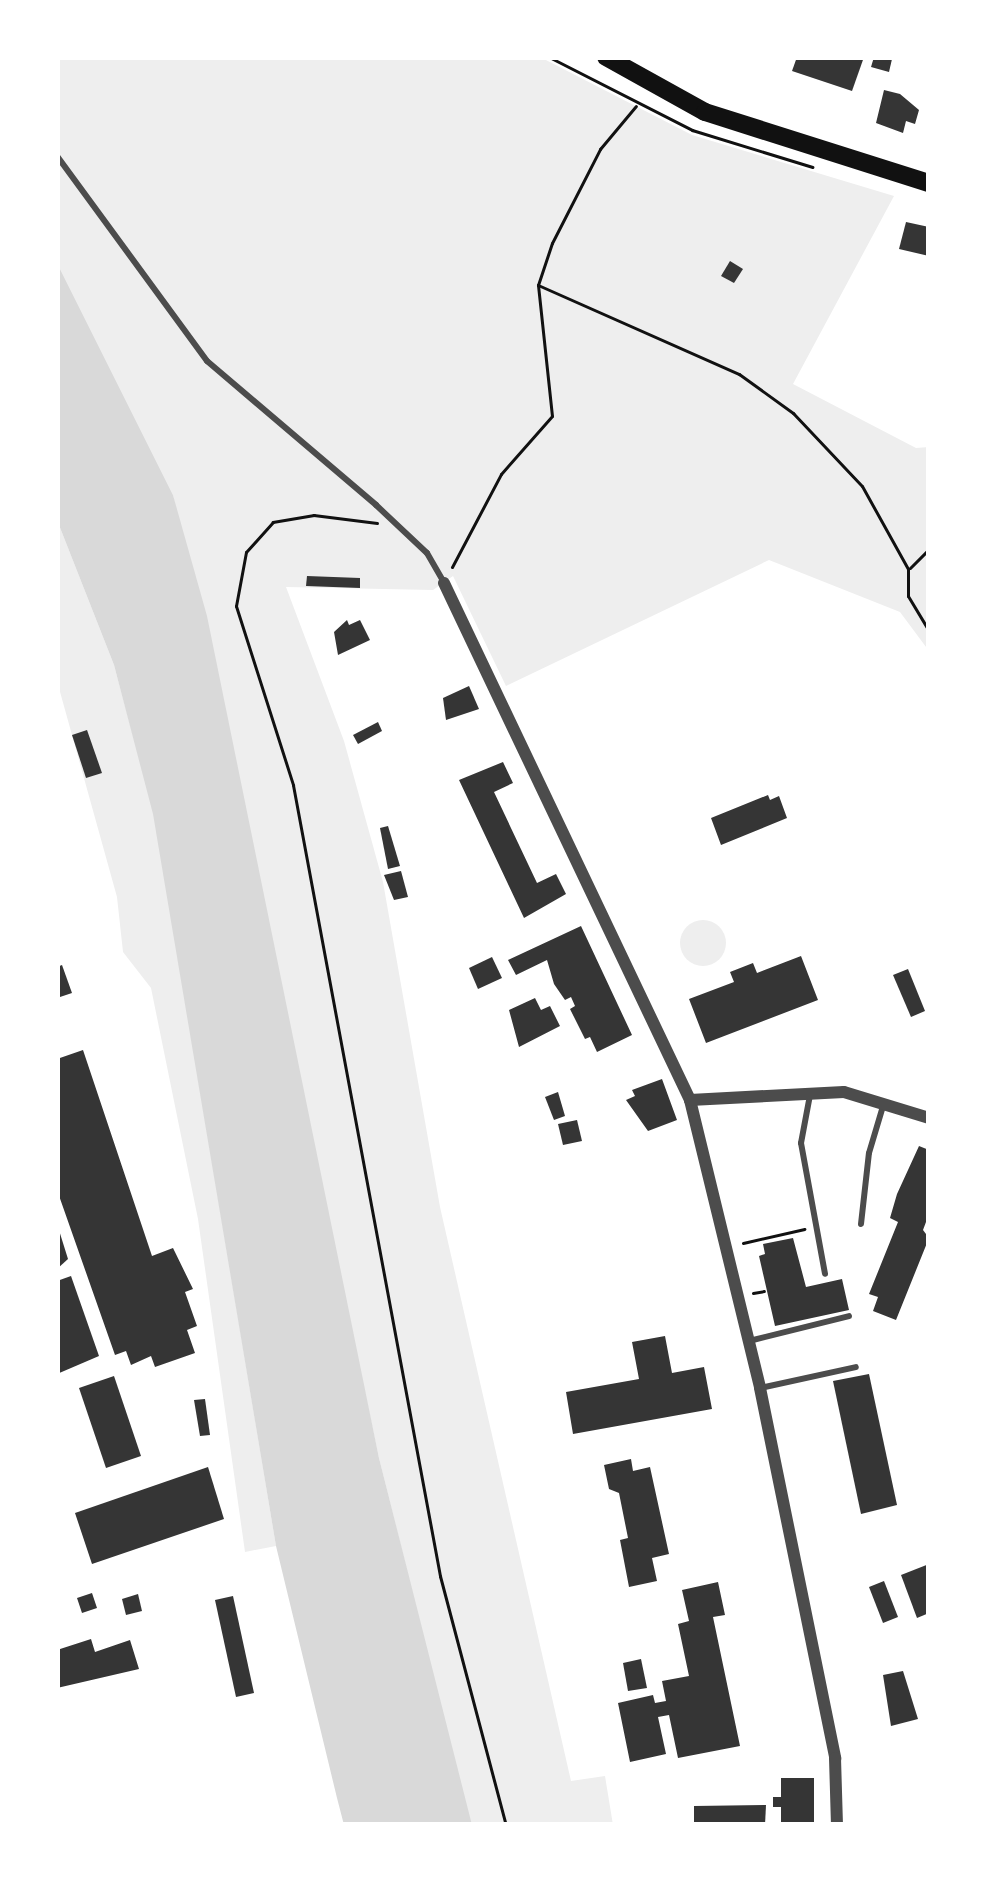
<!DOCTYPE html>
<style>
body{margin:0}
#map{position:relative;width:986px;height:1882px;overflow:hidden;background:#fff;font-family:"Noto Sans",sans-serif}
div>[style]{position:absolute}
.green>*{inset:0;background:#eee}
.round{border-radius:50%}
.water>*{inset:0;background:#d9d9d9}
.building>*{inset:0;background:#353535}
.path>*{height:3px;margin:-1.5px;padding:0 1.5px;transform-origin:1.5px;border-radius:1.5px;background:#111}
.service>*{height:6px;margin:-3px;padding:0 3px;transform-origin:3px;border-radius:3px;background:#4c4c4c}
.minor>*{height:12px;margin:-6px;padding:0 6px;transform-origin:6px;border-radius:6px;background:#4c4c4c}
.primary>*{height:18px;margin:-9px;padding:0 9px;transform-origin:9px;border-radius:9px;background:#111}
span{translate:-50% -50%;white-space:nowrap;text-align:center;line-height:1.15;-webkit-text-stroke:10px #fff;paint-order:stroke}
.frame{position:absolute;inset:0;border:60px solid #fff;pointer-events:none}
</style>
<div id="map">
<div class="green">
<div style="clip-path:polygon(57px 57px,540px 57px,692px 135px,894px 196px,793px 384px,916px 448px,929px 447px,929px 651px,900px 612px,769px 560px,506px 686px,453px 576px,433px 590px,286px 587px,344px 741px,383px 882px,440px 1207px,571px 1781px,605px 1776px,613px 1825px,472px 1825px,466px 1807px,379px 1458px,173px 495px,57px 263px)"></div>
<div style="clip-path:polygon(57px 520px,114px 665px,154px 814px,276px 1546px,245px 1552px,198px 1219px,151px 988px,123px 952px,117px 897px,57px 681px)"></div>
<div class="round" style="left:680px;top:920px;width:46px;height:46px"></div>
</div>
<div class="water">
<div style="clip-path:polygon(57px 263px,173px 495px,207px 616px,379px 1458px,472px 1825px,344px 1825px,337px 1798px,276px 1546px,153px 814px,114px 665px,57px 520px)"></div>
</div>
<div class="building">
<div style="clip-path:polygon(797px 57px,864px 57px,852px 91px,792px 71px)"></div>
<div style="clip-path:polygon(874px 57px,892px 59px,889px 72px,871px 67px)"></div>
<div style="clip-path:polygon(884px 90px,900px 94px,919px 110px,915px 124px,906px 121px,903px 133px,876px 123px)"></div>
<div style="clip-path:polygon(906px 222px,929px 227px,929px 256px,899px 249px)"></div>
<div style="clip-path:polygon(730px 261px,743px 269px,734px 283px,721px 276px)"></div>
<div style="clip-path:polygon(307px 576px,360px 578px,360px 588px,306px 586px)"></div>
<div style="clip-path:polygon(347px 620px,349px 625px,360px 620px,370px 640px,338px 655px,334px 632px)"></div>
<div style="clip-path:polygon(469px 686px,479px 709px,446px 720px,443px 698px)"></div>
<div style="clip-path:polygon(378px 722px,382px 731px,358px 744px,353px 735px)"></div>
<div style="clip-path:polygon(87px 730px,102px 773px,86px 778px,72px 735px)"></div>
<div style="clip-path:polygon(503px 762px,513px 783px,494px 792px,537px 883px,556px 874px,566px 894px,524px 918px,459px 780px)"></div>
<div style="clip-path:polygon(768px 795px,770px 800px,779px 796px,787px 818px,721px 845px,711px 818px)"></div>
<div style="clip-path:polygon(388px 826px,400px 866px,388px 869px,380px 828px)"></div>
<div style="clip-path:polygon(401px 871px,408px 897px,394px 900px,384px 875px)"></div>
<div style="clip-path:polygon(581px 926px,632px 1035px,597px 1052px,590px 1037px,585px 1039px,570px 1009px,575px 1006px,571px 997px,565px 1000px,554px 984px,547px 960px,516px 975px,508px 960px)"></div>
<div style="clip-path:polygon(801px 956px,818px 1000px,706px 1043px,689px 999px,734px 982px,730px 972px,753px 963px,757px 973px)"></div>
<div style="clip-path:polygon(492px 957px,502px 978px,478px 989px,469px 968px)"></div>
<div style="clip-path:polygon(62px 965px,72px 993px,57px 998px,57px 967px)"></div>
<div style="clip-path:polygon(908px 969px,925px 1011px,911px 1017px,893px 975px)"></div>
<div style="clip-path:polygon(535px 998px,541px 1010px,550px 1006px,560px 1026px,519px 1047px,509px 1010px)"></div>
<div style="clip-path:polygon(83px 1050px,152px 1256px,173px 1248px,193px 1289px,185px 1292px,197px 1326px,187px 1330px,195px 1353px,155px 1367px,151px 1356px,131px 1365px,126px 1351px,115px 1355px,57px 1190px,57px 1059px)"></div>
<div style="clip-path:polygon(662px 1079px,677px 1120px,648px 1131px,626px 1100px,635px 1096px,632px 1090px)"></div>
<div style="clip-path:polygon(558px 1092px,565px 1116px,554px 1120px,545px 1097px)"></div>
<div style="clip-path:polygon(577px 1120px,582px 1141px,563px 1145px,558px 1124px)"></div>
<div style="clip-path:polygon(919px 1146px,929px 1150px,929px 1214px,923px 1230px,929px 1238px,896px 1320px,873px 1311px,878px 1297px,869px 1294px,898px 1222px,890px 1218px,897px 1194px)"></div>
<div style="clip-path:polygon(58px 1227px,68px 1259px,57px 1269px,57px 1227px)"></div>
<div style="clip-path:polygon(793px 1238px,806px 1287px,842px 1279px,849px 1310px,775px 1326px,759px 1256px,765px 1254px,763px 1244px)"></div>
<div style="clip-path:polygon(71px 1276px,99px 1356px,57px 1374px,57px 1281px)"></div>
<div style="clip-path:polygon(665px 1336px,672px 1373px,704px 1367px,712px 1409px,573px 1434px,566px 1392px,639px 1379px,632px 1342px)"></div>
<div style="clip-path:polygon(869px 1374px,897px 1505px,861px 1514px,833px 1381px)"></div>
<div style="clip-path:polygon(114px 1376px,141px 1456px,106px 1468px,79px 1388px)"></div>
<div style="clip-path:polygon(205px 1399px,210px 1435px,200px 1436px,194px 1400px)"></div>
<div style="clip-path:polygon(631px 1459px,633px 1471px,650px 1467px,669px 1554px,652px 1558px,657px 1581px,629px 1587px,620px 1540px,628px 1538px,619px 1493px,609px 1489px,604px 1465px)"></div>
<div style="clip-path:polygon(208px 1467px,224px 1519px,92px 1564px,75px 1513px)"></div>
<div style="clip-path:polygon(929px 1564px,929px 1613px,917px 1618px,901px 1575px)"></div>
<div style="clip-path:polygon(884px 1581px,898px 1617px,883px 1623px,869px 1587px)"></div>
<div style="clip-path:polygon(718px 1582px,725px 1615px,713px 1617px,740px 1746px,678px 1758px,669px 1715px,658px 1717px,666px 1754px,630px 1762px,618px 1703px,653px 1695px,655px 1703px,666px 1701px,662px 1681px,689px 1676px,678px 1624px,689px 1621px,682px 1590px)"></div>
<div style="clip-path:polygon(92px 1593px,97px 1608px,82px 1613px,77px 1598px)"></div>
<div style="clip-path:polygon(138px 1594px,142px 1611px,126px 1615px,122px 1599px)"></div>
<div style="clip-path:polygon(233px 1596px,254px 1693px,236px 1697px,215px 1600px)"></div>
<div style="clip-path:polygon(91px 1639px,95px 1652px,130px 1640px,139px 1669px,57px 1688px,57px 1650px)"></div>
<div style="clip-path:polygon(641px 1659px,647px 1688px,628px 1691px,623px 1663px)"></div>
<div style="clip-path:polygon(903px 1671px,918px 1719px,891px 1726px,883px 1675px)"></div>
<div style="clip-path:polygon(781px 1778px,814px 1778px,814px 1825px,781px 1825px,781px 1807px,773px 1807px,773px 1797px,781px 1797px)"></div>
<div style="clip-path:polygon(766px 1805px,765px 1825px,694px 1825px,694px 1806px)"></div>
</div>
<div class="path">
<div style="left:549px;top:57px;width:161px;rotate:27deg"></div>
<div style="left:692px;top:130px;width:126px;rotate:17.1deg"></div>
<div style="left:538px;top:285px;width:220px;rotate:23.9deg"></div>
<div style="left:739px;top:374px;width:67px;rotate:35.8deg"></div>
<div style="left:793px;top:413px;width:100px;rotate:46.6deg"></div>
<div style="left:862px;top:486px;width:95px;rotate:61deg"></div>
<div style="left:908px;top:569px;width:27px;rotate:90deg"></div>
<div style="left:908px;top:596px;width:41px;rotate:59deg"></div>
<div style="left:377px;top:523px;width:64px;rotate:-172.8deg"></div>
<div style="left:314px;top:515px;width:42px;rotate:170.3deg"></div>
<div style="left:273px;top:522px;width:40px;rotate:132deg"></div>
<div style="left:246px;top:552px;width:55px;rotate:100.5deg"></div>
<div style="left:236px;top:606px;width:188px;rotate:72.3deg"></div>
<div style="left:293px;top:785px;width:805px;rotate:79.47deg"></div>
<div style="left:440px;top:1576px;width:258px;rotate:75.2deg"></div>
<div style="left:452px;top:567px;width:105px;rotate:-62.2deg"></div>
<div style="left:501px;top:474px;width:77px;rotate:-48.7deg"></div>
<div style="left:552px;top:416px;width:132px;rotate:-96.1deg"></div>
<div style="left:538px;top:285px;width:44px;rotate:-71.6deg"></div>
<div style="left:552px;top:243px;width:106px;rotate:-62.9deg"></div>
<div style="left:600px;top:149px;width:56px;rotate:-50.1deg"></div>
<div style="left:910px;top:568px;width:27px;rotate:-45deg"></div>
<div style="left:743px;top:1243px;width:63px;rotate:-12.9deg"></div>
<div style="left:753px;top:1293px;width:11px;rotate:-10deg"></div>
</div>
<div class="service">
<div style="left:57px;top:156px;width:254px;rotate:53.8deg"></div>
<div style="left:207px;top:361px;width:222px;rotate:40.4deg"></div>
<div style="left:376px;top:505px;width:70px;rotate:43.3deg"></div>
<div style="left:427px;top:553px;width:32px;rotate:60deg"></div>
<div style="left:810px;top:1095px;width:49px;rotate:100.6deg"></div>
<div style="left:801px;top:1143px;width:133px;rotate:79.6deg"></div>
<div style="left:861px;top:1224px;width:71px;rotate:-83.6deg"></div>
<div style="left:869px;top:1153px;width:49px;rotate:-73.4deg"></div>
<div style="left:749px;top:1341px;width:103px;rotate:-14deg"></div>
<div style="left:760px;top:1388px;width:98px;rotate:-12.3deg"></div>
</div>
<div class="minor">
<div style="left:444px;top:583px;width:573px;rotate:64.55deg"></div>
<div style="left:690px;top:1100px;width:296px;rotate:76.3deg"></div>
<div style="left:760px;top:1388px;width:378px;rotate:78.5deg"></div>
<div style="left:835px;top:1758px;width:67px;rotate:88.3deg"></div>
<div style="left:690px;top:1100px;width:154px;rotate:-3deg"></div>
<div style="left:844px;top:1092px;width:89px;rotate:17deg"></div>
</div>
<div class="primary">
<div style="left:606px;top:57px;width:113px;rotate:29.1deg"></div>
<div style="left:705px;top:112px;width:235px;rotate:17.6deg"></div>
</div>
<div class="frame"></div>
</div>
